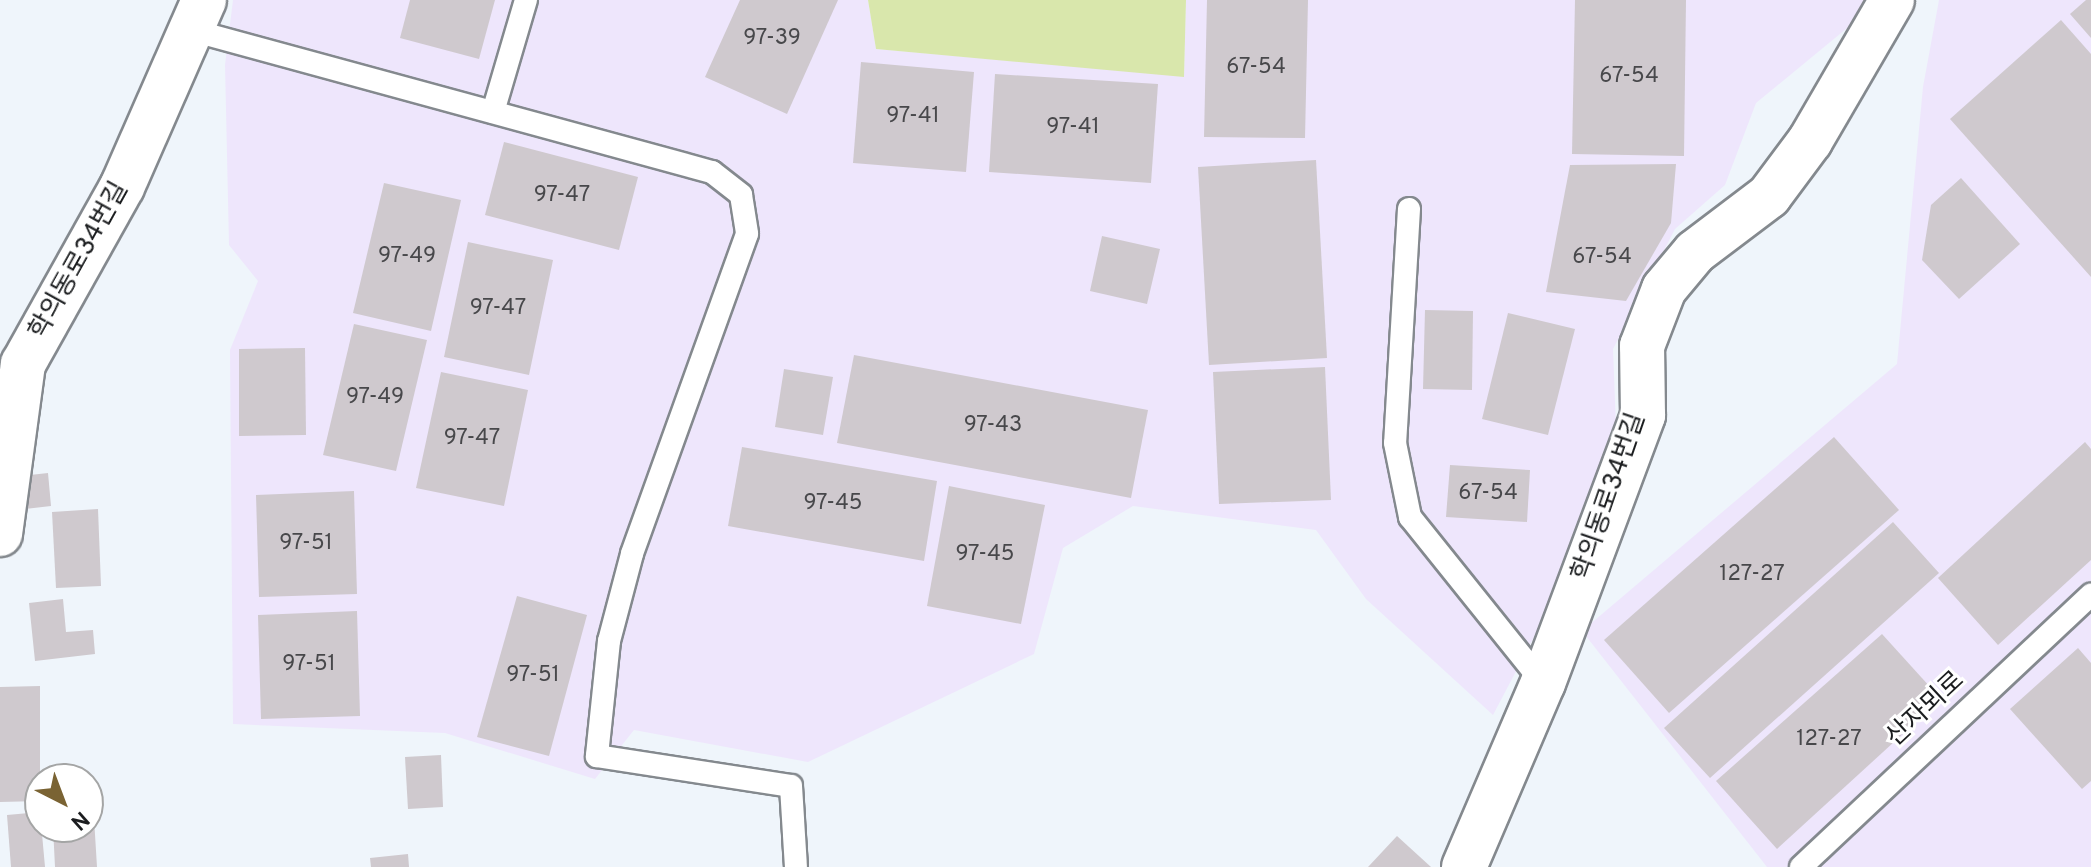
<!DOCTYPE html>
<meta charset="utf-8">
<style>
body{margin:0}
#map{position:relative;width:2091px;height:867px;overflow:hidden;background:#eff5fb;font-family:Overpass,"Noto Sans KR",sans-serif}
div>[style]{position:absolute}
.industrial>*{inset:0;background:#eee6fc}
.green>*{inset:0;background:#d9e7ac}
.building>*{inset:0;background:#cfc9ce}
.roads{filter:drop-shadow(2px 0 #84898e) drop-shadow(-2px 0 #84898e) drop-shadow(0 2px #84898e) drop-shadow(0 -2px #84898e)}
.lane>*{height:22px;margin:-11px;padding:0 11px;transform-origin:11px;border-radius:11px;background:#fff}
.street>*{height:44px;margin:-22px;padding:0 22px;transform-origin:22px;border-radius:22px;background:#fff}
span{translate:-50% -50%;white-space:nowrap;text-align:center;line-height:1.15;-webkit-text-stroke:6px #fff;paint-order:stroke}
.number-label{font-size:22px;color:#48484b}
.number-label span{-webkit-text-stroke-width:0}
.street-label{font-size:26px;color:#1b1d1f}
.north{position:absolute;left:24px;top:763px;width:80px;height:80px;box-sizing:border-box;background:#fff;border:2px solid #a4a5a5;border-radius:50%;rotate:138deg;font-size:22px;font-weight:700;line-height:32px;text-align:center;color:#1b1d1f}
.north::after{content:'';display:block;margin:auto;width:28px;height:36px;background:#7a6333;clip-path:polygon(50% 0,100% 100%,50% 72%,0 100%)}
</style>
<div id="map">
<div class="industrial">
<div style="clip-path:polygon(233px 0,868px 0,876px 49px,1184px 76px,1186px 0,1864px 0,1869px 10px,1756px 103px,1725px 185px,1675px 229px,1613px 349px,1616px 428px,1555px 597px,1493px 715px,1366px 599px,1316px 530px,1133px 506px,1063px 548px,1034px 654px,808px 762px,634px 730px,595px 779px,445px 733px,233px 724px,230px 350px,258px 281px,229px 245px,225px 65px)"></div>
<div style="clip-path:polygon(1939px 0,2091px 0,2091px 867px,1767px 867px,1582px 631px,1897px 364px,1923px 87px)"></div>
</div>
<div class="green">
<div style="clip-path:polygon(868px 0,1186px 0,1184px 77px,876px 49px)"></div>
</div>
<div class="building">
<div style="clip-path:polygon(410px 0,495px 0,479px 59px,400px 38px)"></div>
<div style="clip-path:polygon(740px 0,838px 0,787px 114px,705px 77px)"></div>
<div style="clip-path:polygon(1207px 0,1308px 0,1305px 138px,1204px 137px)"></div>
<div style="clip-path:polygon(1575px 0,1686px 0,1684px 156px,1572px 154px)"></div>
<div style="clip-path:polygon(2086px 0,2091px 0,2091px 38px,2070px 14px)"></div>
<div style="clip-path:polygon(2061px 20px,2091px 54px,2091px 277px,1950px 119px)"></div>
<div style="clip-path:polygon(861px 62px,974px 72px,966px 172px,853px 163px)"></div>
<div style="clip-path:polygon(995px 74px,1158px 84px,1151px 183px,989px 172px)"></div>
<div style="clip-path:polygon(504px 142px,638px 177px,619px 250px,485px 215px)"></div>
<div style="clip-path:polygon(1316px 160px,1327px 358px,1209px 365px,1198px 167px)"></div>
<div style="clip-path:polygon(1676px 164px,1671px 223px,1626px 301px,1546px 292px,1570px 165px)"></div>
<div style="clip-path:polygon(1961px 178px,2020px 244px,1959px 299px,1922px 260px,1931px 205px)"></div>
<div style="clip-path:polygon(384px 183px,461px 200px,431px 331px,353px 313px)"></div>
<div style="clip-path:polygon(1102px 236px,1160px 249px,1147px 304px,1090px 291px)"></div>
<div style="clip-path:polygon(468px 242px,553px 260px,529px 375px,444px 357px)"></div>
<div style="clip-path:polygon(1425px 310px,1473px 311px,1472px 390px,1423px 389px)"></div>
<div style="clip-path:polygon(1508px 313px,1575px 329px,1548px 435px,1482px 419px)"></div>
<div style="clip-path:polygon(354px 324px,427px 340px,396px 471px,323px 455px)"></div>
<div style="clip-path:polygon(305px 348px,306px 435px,239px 436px,239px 349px)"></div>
<div style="clip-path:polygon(854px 355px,1148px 410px,1131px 498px,837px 443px)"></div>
<div style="clip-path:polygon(1325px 367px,1331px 500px,1219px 504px,1213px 372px)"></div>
<div style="clip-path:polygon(784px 369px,833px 377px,823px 435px,775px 427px)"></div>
<div style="clip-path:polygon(441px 372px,528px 390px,504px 506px,416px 488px)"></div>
<div style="clip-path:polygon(1834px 437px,1899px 510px,1669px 713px,1604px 640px)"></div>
<div style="clip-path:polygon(2085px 442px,2091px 449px,2091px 560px,1998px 645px,1938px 578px)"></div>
<div style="clip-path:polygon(742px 447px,937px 481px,924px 561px,728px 526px)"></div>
<div style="clip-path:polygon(1450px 465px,1530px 470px,1527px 522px,1446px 517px)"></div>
<div style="clip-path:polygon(48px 473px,51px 506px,25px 509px,21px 476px)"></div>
<div style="clip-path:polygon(949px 486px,1045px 505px,1021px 624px,927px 606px)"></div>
<div style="clip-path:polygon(354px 491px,357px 594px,259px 597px,256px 495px)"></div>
<div style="clip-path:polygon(98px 509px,101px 586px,56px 588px,52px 512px)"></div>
<div style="clip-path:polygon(1893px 522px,1939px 573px,1710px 778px,1664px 728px)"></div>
<div style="clip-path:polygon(517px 596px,587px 615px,549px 756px,477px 737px)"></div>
<div style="clip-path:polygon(63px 599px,66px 632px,93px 630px,95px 654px,35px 661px,29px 603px)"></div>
<div style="clip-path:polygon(357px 611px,360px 716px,261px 719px,258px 615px)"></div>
<div style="clip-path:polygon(1882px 634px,1941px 699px,1777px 849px,1716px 781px)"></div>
<div style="clip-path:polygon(2078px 648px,2091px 663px,2091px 781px,2082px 789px,2010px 709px)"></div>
<div style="clip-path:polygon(40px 686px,40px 801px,0 802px,0 687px)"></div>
<div style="clip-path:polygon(441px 755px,443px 807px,408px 809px,405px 757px)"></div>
<div style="clip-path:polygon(40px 812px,45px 867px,11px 867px,7px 815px)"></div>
<div style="clip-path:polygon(88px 818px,94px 818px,97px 867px,55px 867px,53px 827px,88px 827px)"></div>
<div style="clip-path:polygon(1397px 836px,1431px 867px,1368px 867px)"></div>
<div style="clip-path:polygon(408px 854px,409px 867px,371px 867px,370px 858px)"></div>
</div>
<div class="roads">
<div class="lane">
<div style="left:191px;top:30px;width:540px;rotate:15.25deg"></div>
<div style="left:712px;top:172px;width:37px;rotate:38deg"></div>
<div style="left:741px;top:195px;width:39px;rotate:81deg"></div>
<div style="left:747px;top:234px;width:340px;rotate:109.8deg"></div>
<div style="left:632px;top:554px;width:90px;rotate:104.8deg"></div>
<div style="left:609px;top:641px;width:116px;rotate:96deg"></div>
<div style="left:597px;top:756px;width:196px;rotate:8.8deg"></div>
<div style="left:791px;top:786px;width:81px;rotate:86.5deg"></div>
<div style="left:493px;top:112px;width:117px;rotate:-73.6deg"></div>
<div style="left:1409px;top:209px;width:234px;rotate:93.4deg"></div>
<div style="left:1395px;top:443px;width:76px;rotate:78.5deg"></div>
<div style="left:1410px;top:517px;width:213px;rotate:51.3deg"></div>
<div style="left:1801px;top:867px;width:398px;rotate:-43.2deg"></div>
</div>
<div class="street">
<div style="left:0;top:534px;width:172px;rotate:-82.3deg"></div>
<div style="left:23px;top:364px;width:203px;rotate:-60.8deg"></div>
<div style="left:122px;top:187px;width:204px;rotate:-66.3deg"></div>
<div style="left:1464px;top:867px;width:200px;rotate:-66.8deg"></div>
<div style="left:1543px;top:683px;width:286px;rotate:-69.5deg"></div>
<div style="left:1643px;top:415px;width:69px;rotate:-90.8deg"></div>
<div style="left:1642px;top:346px;width:61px;rotate:-68.9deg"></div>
<div style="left:1664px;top:289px;width:48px;rotate:-50deg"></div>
<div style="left:1695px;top:252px;width:93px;rotate:-37.1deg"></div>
<div style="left:1769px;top:196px;width:69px;rotate:-53.3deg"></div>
<div style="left:1810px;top:141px;width:163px;rotate:-59.8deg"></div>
</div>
</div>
<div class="number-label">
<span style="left:772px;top:39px">97-39</span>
<span style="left:1256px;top:68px">67-54</span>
<span style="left:1629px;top:77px">67-54</span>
<span style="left:913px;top:117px">97-41</span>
<span style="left:1073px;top:128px">97-41</span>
<span style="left:562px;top:196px">97-47</span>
<span style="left:407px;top:257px">97-49</span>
<span style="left:1602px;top:258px">67-54</span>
<span style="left:498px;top:309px">97-47</span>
<span style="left:375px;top:398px">97-49</span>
<span style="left:993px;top:426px">97-43</span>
<span style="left:472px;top:439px">97-47</span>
<span style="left:1488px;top:494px">67-54</span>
<span style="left:833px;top:504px">97-45</span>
<span style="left:306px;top:544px">97-51</span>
<span style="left:985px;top:555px">97-45</span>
<span style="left:1752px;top:575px">127-27</span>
<span style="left:309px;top:665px">97-51</span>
<span style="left:533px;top:676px">97-51</span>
<span style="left:1829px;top:740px">127-27</span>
</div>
<div class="street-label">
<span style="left:80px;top:261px;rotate:-61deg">학의동로34번길</span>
<span style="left:1610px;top:497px;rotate:-71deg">학의동로34번길</span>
<span style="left:1926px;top:710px;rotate:-43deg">산자뫼로</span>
</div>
<div class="north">N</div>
</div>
